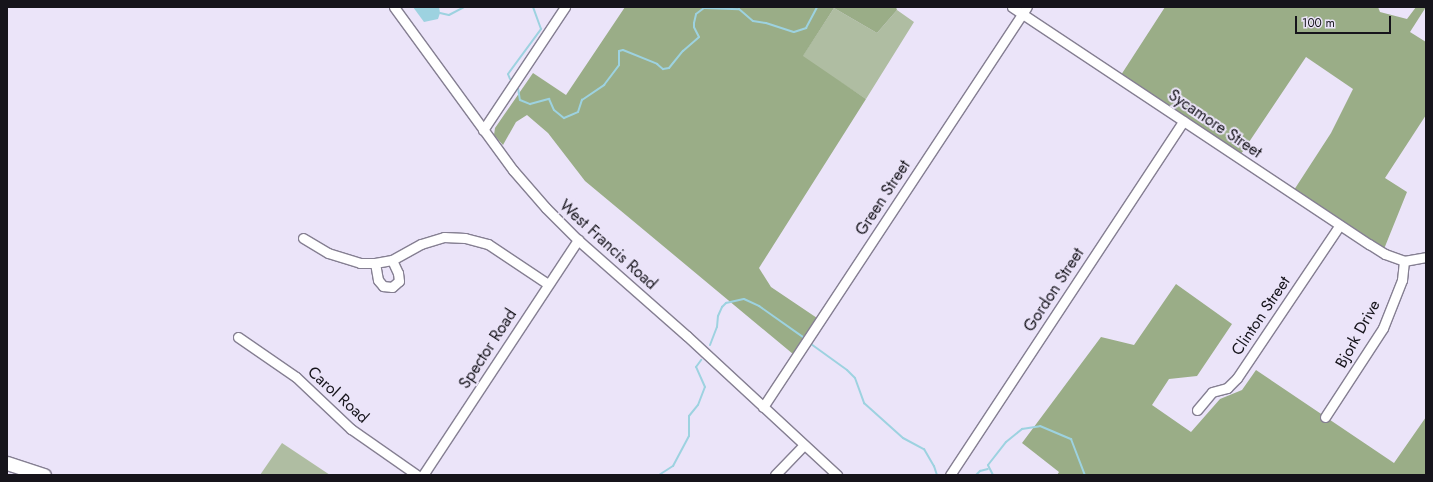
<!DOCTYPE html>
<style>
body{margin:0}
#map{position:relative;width:1433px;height:482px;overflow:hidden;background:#ebe4f9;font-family:Jost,sans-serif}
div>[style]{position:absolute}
.green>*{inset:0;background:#afbda2}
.forest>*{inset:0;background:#9aad87}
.water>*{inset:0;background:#9dd2e0}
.stream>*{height:2px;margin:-1px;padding:0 1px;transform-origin:1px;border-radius:1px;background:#9dd2e0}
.roads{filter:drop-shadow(1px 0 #857f92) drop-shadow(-1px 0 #857f92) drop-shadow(0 1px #857f92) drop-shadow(0 -1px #857f92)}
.minor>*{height:9px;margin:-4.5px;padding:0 4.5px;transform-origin:4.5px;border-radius:4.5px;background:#fff}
.highway>*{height:13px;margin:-6.5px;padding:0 6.5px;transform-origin:6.5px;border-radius:6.5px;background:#fff}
span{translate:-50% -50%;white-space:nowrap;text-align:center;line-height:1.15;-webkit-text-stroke:4px #ebe4f9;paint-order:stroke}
.street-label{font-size:16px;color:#16141b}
.frame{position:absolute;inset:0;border:8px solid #16141b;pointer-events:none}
.scale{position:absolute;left:1295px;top:16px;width:96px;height:18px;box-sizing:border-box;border:2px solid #16141b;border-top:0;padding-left:5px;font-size:12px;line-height:14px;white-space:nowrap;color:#16141b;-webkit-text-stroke:3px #ebe4f9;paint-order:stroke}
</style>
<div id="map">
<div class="green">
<div style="clip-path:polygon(834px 8px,877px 33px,897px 10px,914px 22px,866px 99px,802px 57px)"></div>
<div style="clip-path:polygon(282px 443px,330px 475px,260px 475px)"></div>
</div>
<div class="forest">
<div style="clip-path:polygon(625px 7px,896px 7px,897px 10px,877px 33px,834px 8px,803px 56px,866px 99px,759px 268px,771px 287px,817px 318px,793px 354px,585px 181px,548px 133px,527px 115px,516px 122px,503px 145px,494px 135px,495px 128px,533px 73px,566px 95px)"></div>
<div style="clip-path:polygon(1165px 7px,1378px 7px,1380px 12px,1407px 19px,1416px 7px,1426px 7px,1410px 32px,1426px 42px,1426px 115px,1385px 178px,1407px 192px,1384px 249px,1294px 190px,1331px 133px,1353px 89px,1306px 57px,1241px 154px,1121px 75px)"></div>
<div style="clip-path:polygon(1176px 284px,1232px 324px,1197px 376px,1169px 379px,1152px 405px,1191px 432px,1220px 399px,1242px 390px,1256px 370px,1394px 463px,1426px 417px,1426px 475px,1057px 475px,1059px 472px,1022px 443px,1101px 337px,1134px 345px)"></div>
</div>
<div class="water">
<div style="clip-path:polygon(413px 7px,439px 7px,440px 13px,438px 19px,424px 22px)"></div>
</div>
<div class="stream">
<div style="left:440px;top:13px;width:9px;rotate:13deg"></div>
<div style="left:449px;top:15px;width:17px;rotate:-28deg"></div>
<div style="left:510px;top:79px;width:5px;rotate:-112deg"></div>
<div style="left:508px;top:74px;width:56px;rotate:-53.7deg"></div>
<div style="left:541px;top:29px;width:23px;rotate:-110deg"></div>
<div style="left:518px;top:88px;width:12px;rotate:81deg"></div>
<div style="left:520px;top:100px;width:11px;rotate:22deg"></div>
<div style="left:530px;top:104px;width:20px;rotate:-15deg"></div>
<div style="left:549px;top:99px;width:12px;rotate:66deg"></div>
<div style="left:554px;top:110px;width:13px;rotate:39deg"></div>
<div style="left:564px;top:118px;width:15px;rotate:-23deg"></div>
<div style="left:578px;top:112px;width:13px;rotate:-72deg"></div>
<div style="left:582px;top:100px;width:27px;rotate:-34deg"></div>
<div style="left:604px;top:85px;width:25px;rotate:-53deg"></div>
<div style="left:619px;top:65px;width:14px;rotate:-90deg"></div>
<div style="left:619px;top:51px;width:4px;rotate:-14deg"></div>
<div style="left:623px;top:50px;width:37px;rotate:22deg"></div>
<div style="left:657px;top:64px;width:8px;rotate:40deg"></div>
<div style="left:663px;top:69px;width:6px;rotate:-9deg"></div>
<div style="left:669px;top:68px;width:22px;rotate:-51deg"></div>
<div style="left:683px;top:51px;width:21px;rotate:-41deg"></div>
<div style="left:699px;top:37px;width:11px;rotate:-117deg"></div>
<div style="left:694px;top:27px;width:4px;rotate:-90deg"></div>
<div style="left:694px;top:23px;width:9px;rotate:-77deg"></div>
<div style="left:696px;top:14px;width:10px;rotate:-37deg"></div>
<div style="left:704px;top:8px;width:35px;rotate:2deg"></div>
<div style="left:739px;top:9px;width:18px;rotate:41deg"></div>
<div style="left:753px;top:21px;width:13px;rotate:9deg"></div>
<div style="left:766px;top:23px;width:29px;rotate:18deg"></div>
<div style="left:794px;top:32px;width:13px;rotate:-18deg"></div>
<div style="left:806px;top:28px;width:24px;rotate:-62deg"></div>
<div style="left:811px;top:344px;width:44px;rotate:35.8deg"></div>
<div style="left:847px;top:370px;width:11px;rotate:45deg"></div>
<div style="left:855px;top:378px;width:27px;rotate:70deg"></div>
<div style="left:864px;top:403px;width:52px;rotate:41.9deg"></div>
<div style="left:903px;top:438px;width:24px;rotate:28deg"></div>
<div style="left:924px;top:449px;width:20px;rotate:60deg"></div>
<div style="left:934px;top:466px;width:9px;rotate:72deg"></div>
<div style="left:710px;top:345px;width:19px;rotate:-69deg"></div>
<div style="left:717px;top:327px;width:11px;rotate:-85deg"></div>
<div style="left:718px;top:316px;width:10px;rotate:-66deg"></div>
<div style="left:722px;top:307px;width:6px;rotate:-45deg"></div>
<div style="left:726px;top:303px;width:18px;rotate:-13deg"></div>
<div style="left:744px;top:299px;width:17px;rotate:25deg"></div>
<div style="left:759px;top:306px;width:54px;rotate:35.2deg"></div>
<div style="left:659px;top:475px;width:17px;rotate:-33deg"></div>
<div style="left:673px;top:466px;width:34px;rotate:-62deg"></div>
<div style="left:689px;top:436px;width:20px;rotate:-90deg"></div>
<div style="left:689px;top:416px;width:14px;rotate:-51deg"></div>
<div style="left:698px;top:405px;width:19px;rotate:-69deg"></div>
<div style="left:705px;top:387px;width:22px;rotate:-114deg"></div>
<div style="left:696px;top:367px;width:9px;rotate:-54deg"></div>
<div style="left:976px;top:475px;width:6px;rotate:-45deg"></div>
<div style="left:980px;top:471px;width:8px;rotate:-14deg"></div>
<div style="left:993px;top:475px;width:11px;rotate:-117deg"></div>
<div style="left:988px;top:465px;width:29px;rotate:-52deg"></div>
<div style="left:1006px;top:442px;width:21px;rotate:-39deg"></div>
<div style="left:1022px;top:429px;width:18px;rotate:-9deg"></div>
<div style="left:1040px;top:426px;width:34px;rotate:23deg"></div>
<div style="left:1071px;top:439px;width:39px;rotate:69deg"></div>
</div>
<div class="roads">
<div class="minor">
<div style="left:394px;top:7px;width:202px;rotate:53.9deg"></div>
<div style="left:513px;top:170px;width:50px;rotate:49deg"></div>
<div style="left:546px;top:208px;width:45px;rotate:45deg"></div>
<div style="left:578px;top:240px;width:145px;rotate:41.4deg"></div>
<div style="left:687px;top:336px;width:205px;rotate:42.8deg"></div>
<div style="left:1012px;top:7px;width:429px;rotate:33.6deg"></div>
<div style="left:1369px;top:244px;width:19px;rotate:32deg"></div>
<div style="left:1385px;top:254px;width:20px;rotate:20deg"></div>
<div style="left:1404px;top:261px;width:22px;rotate:-10deg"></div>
<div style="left:483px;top:130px;width:148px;rotate:-56.3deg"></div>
<div style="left:303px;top:238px;width:29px;rotate:31deg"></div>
<div style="left:328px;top:253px;width:34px;rotate:17deg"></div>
<div style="left:360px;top:263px;width:15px"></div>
<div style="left:375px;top:263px;width:17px;rotate:-10deg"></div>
<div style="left:392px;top:260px;width:33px;rotate:-29deg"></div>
<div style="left:421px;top:244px;width:24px;rotate:-17deg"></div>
<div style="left:444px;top:237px;width:21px;rotate:3deg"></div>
<div style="left:465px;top:238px;width:24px;rotate:15deg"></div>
<div style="left:488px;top:244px;width:72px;rotate:33.7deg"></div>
<div style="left:375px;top:263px;width:17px;rotate:80deg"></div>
<div style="left:378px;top:280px;width:8px;rotate:50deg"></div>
<div style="left:383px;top:286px;width:9px;rotate:6deg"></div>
<div style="left:392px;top:287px;width:9px;rotate:-41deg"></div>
<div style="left:399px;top:281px;width:8px;rotate:-97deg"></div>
<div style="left:398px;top:273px;width:14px;rotate:-115deg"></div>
<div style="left:238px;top:337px;width:70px;rotate:34.6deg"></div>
<div style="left:296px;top:377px;width:76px;rotate:43.4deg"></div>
<div style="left:351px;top:429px;width:80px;rotate:34.9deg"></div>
<div style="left:763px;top:407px;width:479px;rotate:-56.6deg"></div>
<div style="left:1197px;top:410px;width:23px;rotate:-50deg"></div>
<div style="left:1212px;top:392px;width:16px;rotate:-15deg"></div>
<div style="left:1227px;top:388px;width:14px;rotate:-45deg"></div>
<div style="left:1237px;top:378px;width:184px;rotate:-56.1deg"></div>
<div style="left:1325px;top:417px;width:106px;rotate:-56.9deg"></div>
<div style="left:1383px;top:328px;width:52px;rotate:-68.4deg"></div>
<div style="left:1402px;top:280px;width:19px;rotate:-84deg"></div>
<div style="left:423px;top:475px;width:282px;rotate:-56.6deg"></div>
<div style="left:775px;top:475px;width:40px;rotate:-46deg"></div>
<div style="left:950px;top:475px;width:424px;rotate:-56.6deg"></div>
</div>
<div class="highway">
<div style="left:7px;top:463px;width:39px;rotate:18deg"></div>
</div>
</div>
<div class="street-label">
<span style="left:1215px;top:124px;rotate:34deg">Sycamore Street</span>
<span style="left:883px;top:198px;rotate:-57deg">Green Street</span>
<span style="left:608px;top:245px;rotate:42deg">West Francis Road</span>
<span style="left:1054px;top:290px;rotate:-57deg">Gordon Street</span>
<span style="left:1261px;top:316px;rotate:-56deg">Clinton Street</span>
<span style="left:1358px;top:334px;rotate:-61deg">Bjork Drive</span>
<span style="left:488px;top:349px;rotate:-57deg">Spector Road</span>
<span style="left:338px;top:395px;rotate:42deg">Carol Road</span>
</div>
<div class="frame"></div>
<div class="scale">100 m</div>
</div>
